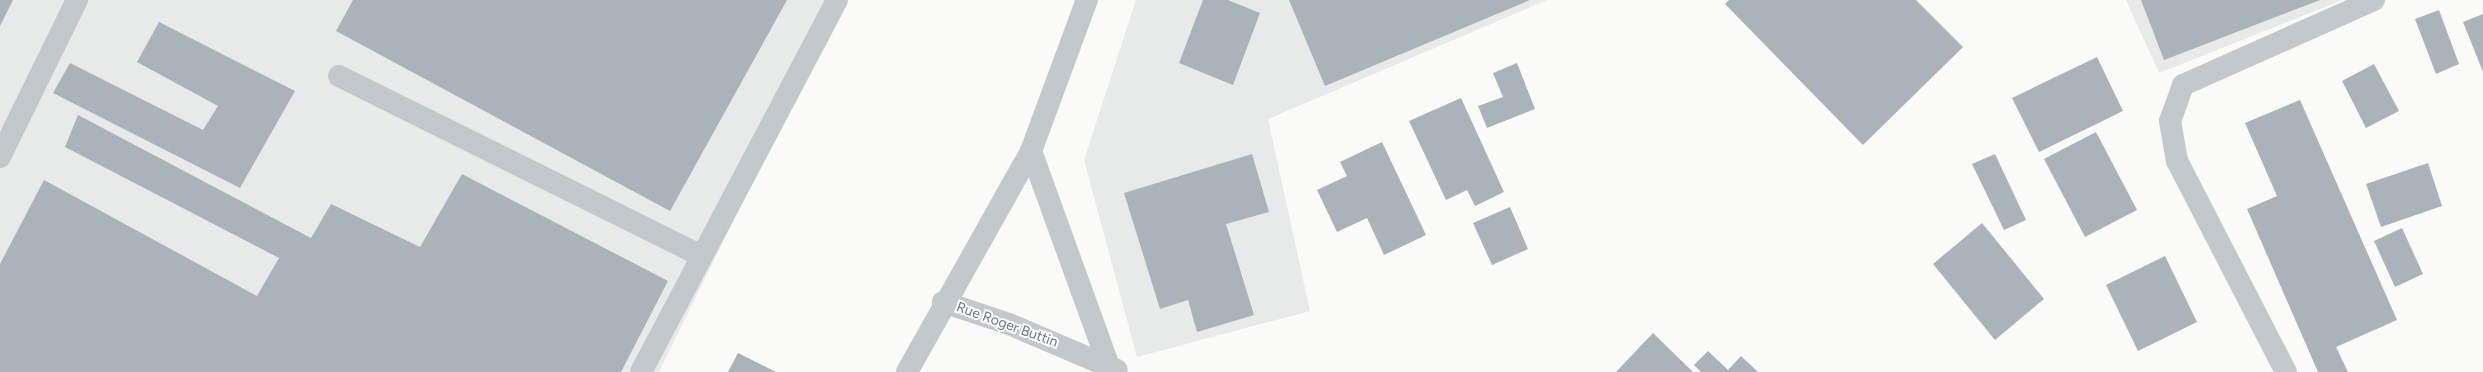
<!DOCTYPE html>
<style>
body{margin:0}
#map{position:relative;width:2483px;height:372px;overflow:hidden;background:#fafaf8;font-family:Figtree,sans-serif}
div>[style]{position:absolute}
.built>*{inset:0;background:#e8e9e9}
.building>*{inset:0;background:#aab3b9}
.minor>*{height:22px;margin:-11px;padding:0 11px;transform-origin:11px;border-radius:11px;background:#c3c8cc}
span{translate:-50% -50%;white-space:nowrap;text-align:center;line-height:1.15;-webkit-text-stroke:4px #fff;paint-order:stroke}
.street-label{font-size:14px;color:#657683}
</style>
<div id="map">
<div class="built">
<div style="clip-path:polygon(0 0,842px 0,659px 372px,0 372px)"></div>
<div style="clip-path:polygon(1136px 0,1547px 0,1268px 119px,1310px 311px,1137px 357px,1084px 160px)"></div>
<div style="clip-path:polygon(2126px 0,2343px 0,2159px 73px)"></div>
</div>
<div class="building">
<div style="clip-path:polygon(0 0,13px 0,0 26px)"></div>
<div style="clip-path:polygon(353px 0,787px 0,670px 211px,336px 31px)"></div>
<div style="clip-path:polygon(1203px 0,1228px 0,1260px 13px,1233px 85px,1179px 63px)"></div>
<div style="clip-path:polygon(1289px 0,1530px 0,1325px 86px)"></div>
<div style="clip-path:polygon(1729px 0,1916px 0,1963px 47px,1863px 145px,1725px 4px)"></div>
<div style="clip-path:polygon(2141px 0,2320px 0,2164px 60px)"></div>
<div style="clip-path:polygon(2439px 10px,2459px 64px,2436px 74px,2415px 19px)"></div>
<div style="clip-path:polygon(2483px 14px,2483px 72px,2463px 22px)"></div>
<div style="clip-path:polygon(159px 22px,295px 91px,240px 188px,53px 93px,70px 63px,203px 130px,218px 106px,137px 62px)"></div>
<div style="clip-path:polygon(2097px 57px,2123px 111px,2039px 152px,2012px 98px)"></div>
<div style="clip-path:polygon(1517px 63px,1535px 109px,1487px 128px,1478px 106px,1503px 97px,1493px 73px)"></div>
<div style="clip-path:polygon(2374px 64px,2399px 111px,2366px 128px,2342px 81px)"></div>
<div style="clip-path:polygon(1461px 98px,1504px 192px,1475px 206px,1467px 190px,1446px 200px,1409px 121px)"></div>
<div style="clip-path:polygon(2300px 100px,2397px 320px,2336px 347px,2348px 372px,2318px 372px,2247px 209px,2277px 196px,2245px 123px)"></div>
<div style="clip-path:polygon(78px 115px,311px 238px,331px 204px,420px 247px,462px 174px,668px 281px,621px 372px,0 372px,0 264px,44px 180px,257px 296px,279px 258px,65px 147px)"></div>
<div style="clip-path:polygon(2096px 132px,2137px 210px,2085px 237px,2044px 159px)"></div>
<div style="clip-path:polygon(1382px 142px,1426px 235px,1384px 255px,1367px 218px,1337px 232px,1317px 190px,1347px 176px,1340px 162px)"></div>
<div style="clip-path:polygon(1252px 154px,1269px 212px,1226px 224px,1254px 315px,1197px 332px,1188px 300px,1160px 309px,1124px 193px)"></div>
<div style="clip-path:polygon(1995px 154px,2026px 220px,2004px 230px,1972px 164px)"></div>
<div style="clip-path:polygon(2428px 163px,2442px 206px,2381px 227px,2366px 184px)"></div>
<div style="clip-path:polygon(1510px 207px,1528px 249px,1492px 265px,1473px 223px)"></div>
<div style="clip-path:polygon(1982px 223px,2044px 299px,1995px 340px,1933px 264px)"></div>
<div style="clip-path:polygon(2402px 228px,2423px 274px,2395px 287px,2374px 241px)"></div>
<div style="clip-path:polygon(2165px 256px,2197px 322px,2138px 351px,2106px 285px)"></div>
<div style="clip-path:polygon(1653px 333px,1693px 372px,1616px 372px)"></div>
<div style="clip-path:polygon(1708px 351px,1728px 370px,1741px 356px,1758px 372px,1701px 372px,1694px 365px)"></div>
<div style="clip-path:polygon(738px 353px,776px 372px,728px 372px)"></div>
</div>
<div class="minor">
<div style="left:339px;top:76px;width:405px;rotate:26.4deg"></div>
<div style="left:1031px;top:151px;width:229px;rotate:70.1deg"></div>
<div style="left:0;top:157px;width:175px;rotate:-63.9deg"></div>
<div style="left:943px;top:302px;width:70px;rotate:18.4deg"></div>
<div style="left:1009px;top:324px;width:117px;rotate:23.1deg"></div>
<div style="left:641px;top:372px;width:420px;rotate:-62.2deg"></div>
<div style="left:907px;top:372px;width:253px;rotate:-60.7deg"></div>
<div style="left:1031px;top:151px;width:161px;rotate:-69.7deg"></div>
<div style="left:2286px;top:372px;width:237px;rotate:-117.3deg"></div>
<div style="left:2177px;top:161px;width:41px;rotate:-99.9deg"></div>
<div style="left:2170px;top:121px;width:38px;rotate:-70deg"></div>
<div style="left:2183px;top:85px;width:209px;rotate:-24deg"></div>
</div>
<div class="street-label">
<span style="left:1007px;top:325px;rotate:20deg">Rue Roger Buttin</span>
</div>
</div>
